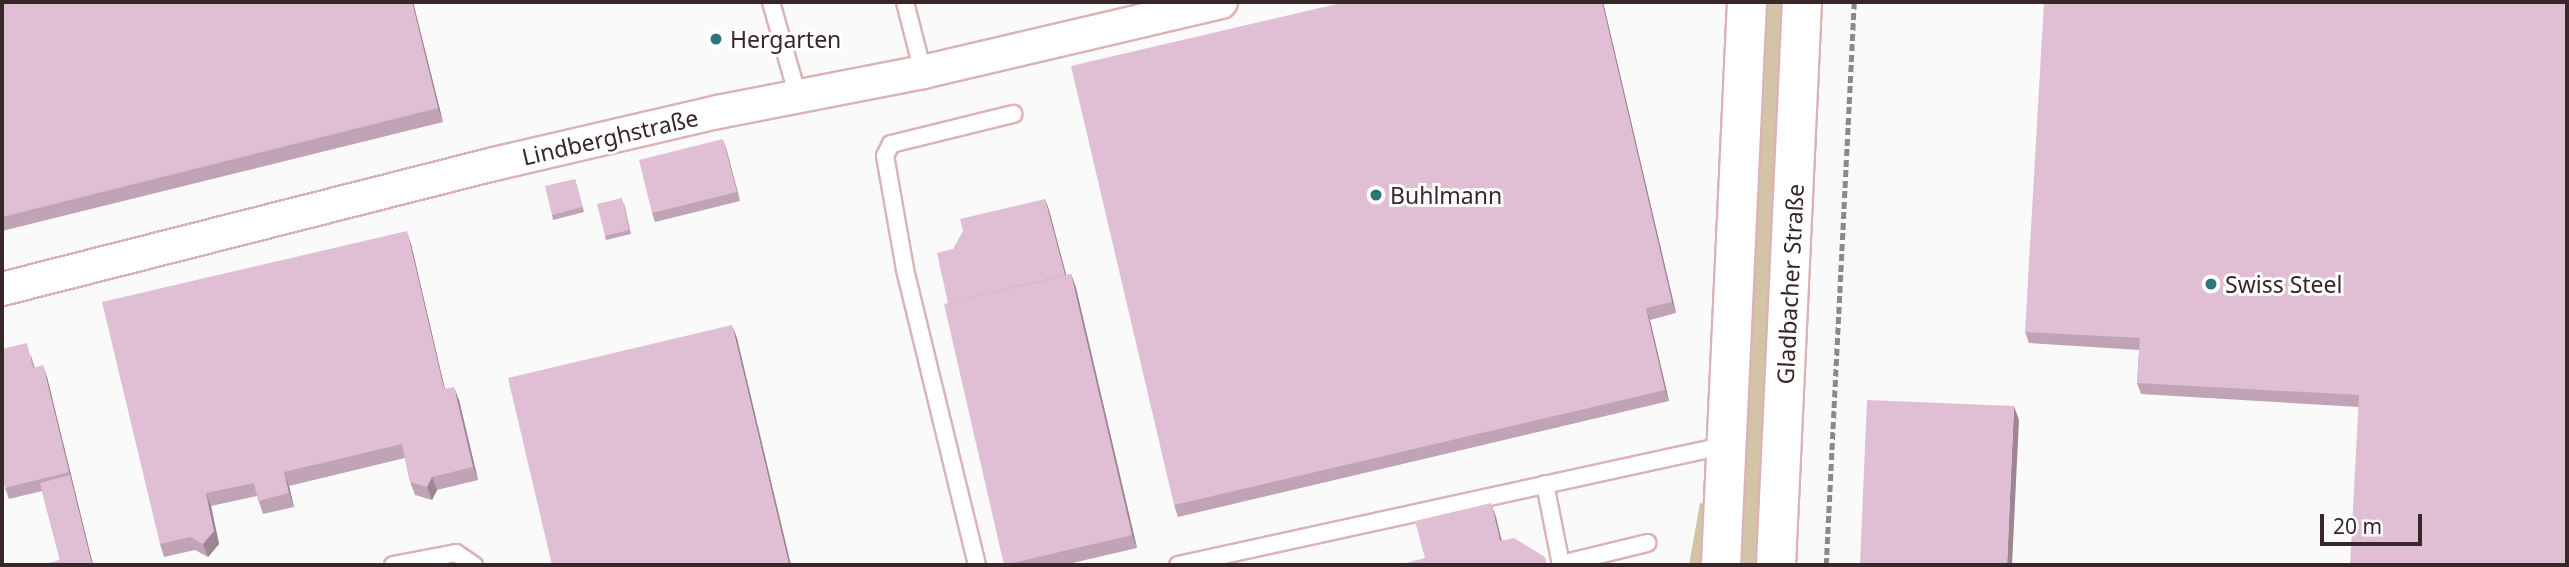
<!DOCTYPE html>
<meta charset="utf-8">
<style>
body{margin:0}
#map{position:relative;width:2569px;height:567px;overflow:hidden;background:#fafafa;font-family:"Noto Sans",sans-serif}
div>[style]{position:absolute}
.green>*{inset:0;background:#d3c4a7}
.path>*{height:4.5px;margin-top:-2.25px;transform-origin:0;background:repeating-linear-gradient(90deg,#908788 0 7px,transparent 0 10.5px)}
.roads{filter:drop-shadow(2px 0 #dcb3b5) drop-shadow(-2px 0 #dcb3b5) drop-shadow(0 2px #dcb3b5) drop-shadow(0 -2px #dcb3b5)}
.service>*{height:16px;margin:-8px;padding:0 8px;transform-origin:8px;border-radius:8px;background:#fff}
.minor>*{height:32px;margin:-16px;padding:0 16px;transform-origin:16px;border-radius:16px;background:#fff}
.secondary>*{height:38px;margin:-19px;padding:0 19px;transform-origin:19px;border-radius:19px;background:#fff}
.wall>*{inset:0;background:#c1a3b6}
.shaded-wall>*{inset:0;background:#9d8594}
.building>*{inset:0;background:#e0bed4}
.dots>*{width:19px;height:19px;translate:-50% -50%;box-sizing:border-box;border:4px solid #fff;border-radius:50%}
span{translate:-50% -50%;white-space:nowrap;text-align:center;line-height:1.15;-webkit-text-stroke:6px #fff;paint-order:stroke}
.poi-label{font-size:23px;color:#372728}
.left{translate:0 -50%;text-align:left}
.street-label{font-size:23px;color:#372728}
.frame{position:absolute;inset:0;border:4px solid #372728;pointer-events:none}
.scale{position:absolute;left:2320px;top:514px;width:102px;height:32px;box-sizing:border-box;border:4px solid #372728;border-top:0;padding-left:9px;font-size:21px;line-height:24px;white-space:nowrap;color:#372728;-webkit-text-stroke:5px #fff;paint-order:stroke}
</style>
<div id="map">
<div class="green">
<div style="clip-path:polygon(1767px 2px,1788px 2px,1760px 565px,1739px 565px)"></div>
<div style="clip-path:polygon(1700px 503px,1706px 504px,1702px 565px,1689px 565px)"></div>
</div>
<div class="path">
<div style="left:1826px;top:565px;width:564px;rotate:-87.15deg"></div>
</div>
<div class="roads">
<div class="service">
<div style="left:771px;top:2px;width:99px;rotate:74.1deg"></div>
<div style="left:905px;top:2px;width:72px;rotate:75.6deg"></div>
<div style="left:1545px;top:484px;width:83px;rotate:78.8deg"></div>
<div style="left:1561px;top:564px;width:89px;rotate:-13.7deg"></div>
<div style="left:393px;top:565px;width:64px;rotate:-10.8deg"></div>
<div style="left:456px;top:553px;width:22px;rotate:34deg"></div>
<div style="left:977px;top:565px;width:305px;rotate:-103.7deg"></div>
<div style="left:905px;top:269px;width:115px;rotate:-100deg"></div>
<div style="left:885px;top:156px;width:13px;rotate:-63deg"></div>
<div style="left:891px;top:144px;width:126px;rotate:-13.8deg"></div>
<div style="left:1178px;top:565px;width:562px;rotate:-12.33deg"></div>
</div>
<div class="minor">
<div style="left:2px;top:289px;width:508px;rotate:-14.26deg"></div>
<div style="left:494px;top:164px;width:230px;rotate:-13.1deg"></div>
<div style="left:718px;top:112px;width:209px;rotate:-11deg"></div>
<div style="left:923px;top:72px;width:306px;rotate:-13.2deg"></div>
</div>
<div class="secondary">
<div style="left:1721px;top:565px;width:564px;rotate:-87.36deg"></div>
<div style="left:1776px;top:565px;width:564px;rotate:-87.36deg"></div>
</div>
</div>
<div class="wall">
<div style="clip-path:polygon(2px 2px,413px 2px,443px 122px,2px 231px)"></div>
<div style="clip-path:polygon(1345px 2px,1603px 2px,1676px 313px,1650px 320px,1669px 401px,1178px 517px,1174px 505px)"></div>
<div style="clip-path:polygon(2567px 2px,2359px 407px,2141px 394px,2137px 383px,2139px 350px,2029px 343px,2025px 332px)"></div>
<div style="clip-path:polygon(726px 148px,740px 201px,655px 222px,652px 213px)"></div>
<div style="clip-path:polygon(575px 179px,584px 212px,553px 220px,552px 215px)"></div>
<div style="clip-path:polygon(1045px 199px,1049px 210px,1066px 275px,1071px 274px,1076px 288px,1137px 548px,1064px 565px,1005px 565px,948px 303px,953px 249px)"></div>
<div style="clip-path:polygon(624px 203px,631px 234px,606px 240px,605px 236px)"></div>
<div style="clip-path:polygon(411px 244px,445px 389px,459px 400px,478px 480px,437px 490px,432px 500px,415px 495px,410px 482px,405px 458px,289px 486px,294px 507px,263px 514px,257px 496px,211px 506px,219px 544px,208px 557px,195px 550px,164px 557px,160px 544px)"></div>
<div style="clip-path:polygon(31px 355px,35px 368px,47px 377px,93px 565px,45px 565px,60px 560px,42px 491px,9px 499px,5px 488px)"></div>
</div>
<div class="shaded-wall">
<div style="clip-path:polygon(412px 2px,413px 2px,443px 122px,438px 108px)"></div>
<div style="clip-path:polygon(1602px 2px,1603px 2px,1676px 313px,1672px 302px)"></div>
<div style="clip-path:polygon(723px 139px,726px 148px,740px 201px,737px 192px)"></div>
<div style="clip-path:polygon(1045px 199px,1049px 210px,1070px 289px,1066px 278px)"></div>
<div style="clip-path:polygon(407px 231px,411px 244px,448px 403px,444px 389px)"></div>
<div style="clip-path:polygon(1071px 274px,1076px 288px,1137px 548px,1132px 535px)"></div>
<div style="clip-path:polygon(1646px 308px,1650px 320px,1669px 401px,1665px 390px)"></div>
<div style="clip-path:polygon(732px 325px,737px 338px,791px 565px,789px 565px)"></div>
<div style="clip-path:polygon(43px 365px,47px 377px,93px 565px,92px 565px)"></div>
<div style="clip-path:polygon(454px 387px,459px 400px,478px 480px,473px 467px)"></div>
<div style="clip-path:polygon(2014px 406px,2019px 420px,2012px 565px,2007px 565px)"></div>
<div style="clip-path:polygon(284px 472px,289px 486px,294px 507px,289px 493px)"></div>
<div style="clip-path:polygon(432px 477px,437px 490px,432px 500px,427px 487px)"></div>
<div style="clip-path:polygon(206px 493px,211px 506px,219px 544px,208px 557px,203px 544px)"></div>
<div style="clip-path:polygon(1491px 503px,1496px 517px,1505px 554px,1500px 541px)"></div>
</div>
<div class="building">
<div style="clip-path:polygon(2px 2px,412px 2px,438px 108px,2px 217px)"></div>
<div style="clip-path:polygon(1345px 2px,1602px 2px,1672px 302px,1646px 308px,1665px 390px,1174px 505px,1071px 66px)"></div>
<div style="clip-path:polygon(2044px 2px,2567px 2px,2567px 565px,2350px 565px,2359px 395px,2137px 383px,2140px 338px,2025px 332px)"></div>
<div style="clip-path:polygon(723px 139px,737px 192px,652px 213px,639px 160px)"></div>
<div style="clip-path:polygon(575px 179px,582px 207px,552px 215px,545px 186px)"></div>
<div style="clip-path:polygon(622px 198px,629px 230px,605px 236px,597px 204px)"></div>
<div style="clip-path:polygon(1045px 199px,1065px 275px,948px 303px,937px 253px,953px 249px,963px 231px,960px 219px)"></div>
<div style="clip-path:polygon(407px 231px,444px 389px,454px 387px,473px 467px,432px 477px,427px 487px,410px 482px,402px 444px,284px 472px,289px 493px,258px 501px,254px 483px,206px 493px,214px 531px,203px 544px,190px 537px,160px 544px,102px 302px)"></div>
<div style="clip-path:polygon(1071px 274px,1132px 535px,1004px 565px,944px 304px)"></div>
<div style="clip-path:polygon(732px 325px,789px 565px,552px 565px,508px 378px)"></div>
<div style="clip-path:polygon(27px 343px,33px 368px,43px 365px,69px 472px,5px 488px,2px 476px,2px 349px)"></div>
<div style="clip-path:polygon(1867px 400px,2014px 406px,2007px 565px,1860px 565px)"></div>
<div style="clip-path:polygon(70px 475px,92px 565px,45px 565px,45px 564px,60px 560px,40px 483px)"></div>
<div style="clip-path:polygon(1491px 503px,1500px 541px,1514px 538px,1545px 557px,1547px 565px,1398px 565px,1425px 558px,1415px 521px)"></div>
</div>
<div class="dots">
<div style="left:716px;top:39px;background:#2c767a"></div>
<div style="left:1376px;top:195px;background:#2c767a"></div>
<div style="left:2211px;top:284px;background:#2c767a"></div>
</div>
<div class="poi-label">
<span class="left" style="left:730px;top:39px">Hergarten</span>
<span class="left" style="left:1390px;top:195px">Buhlmann</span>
<span class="left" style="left:2225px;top:284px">Swiss Steel</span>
</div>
<div class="street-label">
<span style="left:610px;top:137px;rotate:-13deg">Lindberghstraße</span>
<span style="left:1790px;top:284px;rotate:-87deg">Gladbacher Straße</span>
</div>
<div class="frame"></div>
<div class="scale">20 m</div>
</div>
